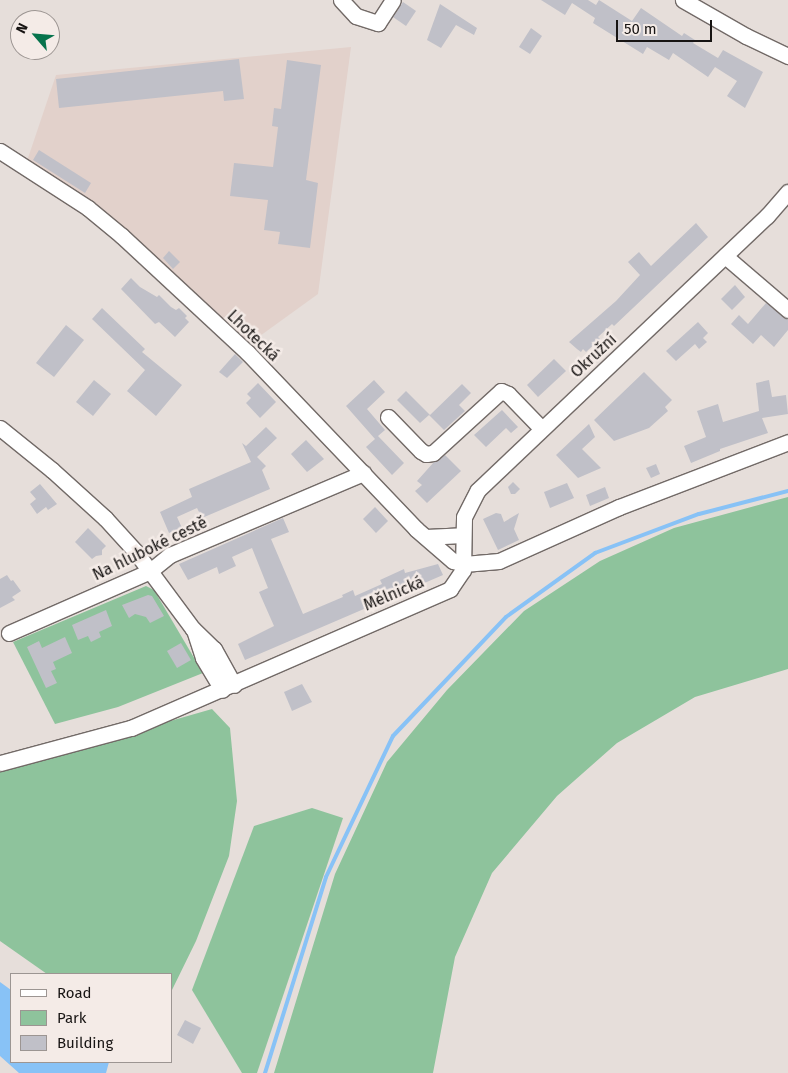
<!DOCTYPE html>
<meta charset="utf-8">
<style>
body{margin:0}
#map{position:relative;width:788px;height:1073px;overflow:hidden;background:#e6deda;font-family:"Fira Sans",sans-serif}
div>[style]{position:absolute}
.built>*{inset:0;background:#e2d1cb}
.green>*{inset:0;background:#8ec39c}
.water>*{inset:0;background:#88c2f6}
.stream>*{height:4px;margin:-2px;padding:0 2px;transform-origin:2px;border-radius:2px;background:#88c2f6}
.building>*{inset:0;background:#c0c0c8}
.roads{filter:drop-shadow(1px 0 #726a67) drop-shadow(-1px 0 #726a67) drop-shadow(0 1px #726a67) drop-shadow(0 -1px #726a67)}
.street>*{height:15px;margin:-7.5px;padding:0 7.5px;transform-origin:7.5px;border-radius:7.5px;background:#fff}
span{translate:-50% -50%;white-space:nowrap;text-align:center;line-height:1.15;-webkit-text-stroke:5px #f4ebe7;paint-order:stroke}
.street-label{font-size:16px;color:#171413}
.legend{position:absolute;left:10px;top:973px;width:162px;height:90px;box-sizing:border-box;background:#f4ebe7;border:1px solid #9c9592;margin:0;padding:6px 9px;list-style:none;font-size:15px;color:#171413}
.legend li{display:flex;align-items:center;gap:10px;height:25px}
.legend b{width:25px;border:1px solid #9c9592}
.north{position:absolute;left:10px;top:10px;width:50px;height:50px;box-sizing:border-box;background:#f4ebe7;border:1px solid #9c9592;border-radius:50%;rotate:297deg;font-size:14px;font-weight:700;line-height:20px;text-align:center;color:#171413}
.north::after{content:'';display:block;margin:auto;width:18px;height:22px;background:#06734c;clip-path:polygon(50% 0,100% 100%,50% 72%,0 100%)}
.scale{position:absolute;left:616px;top:20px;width:96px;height:22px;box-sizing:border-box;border:2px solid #171413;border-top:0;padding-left:6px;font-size:15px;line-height:18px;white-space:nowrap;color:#171413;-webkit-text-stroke:4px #f4ebe7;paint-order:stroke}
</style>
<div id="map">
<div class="built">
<div style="clip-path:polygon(351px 47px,318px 294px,246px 346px,27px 161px,56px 75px)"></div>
</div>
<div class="green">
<div style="clip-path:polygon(788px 497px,788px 669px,695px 697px,617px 743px,557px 796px,492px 873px,455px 957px,433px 1073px,274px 1073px,335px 874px,387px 762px,447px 690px,524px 611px,600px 561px,674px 528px)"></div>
<div style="clip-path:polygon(146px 586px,154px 590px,203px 673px,118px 707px,55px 724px,13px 642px)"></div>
<div style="clip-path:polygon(212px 709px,230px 728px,237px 801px,229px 856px,196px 941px,171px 992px,171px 974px,47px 974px,0 941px,0 770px)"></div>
<div style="clip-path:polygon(312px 808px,343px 818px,257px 1073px,242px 1073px,192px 990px,254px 826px)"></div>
</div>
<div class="water">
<div style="clip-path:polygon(0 982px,11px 990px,11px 1062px,109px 1062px,106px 1073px,19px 1073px,0 1056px)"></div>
</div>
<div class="stream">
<div style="left:265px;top:1073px;width:205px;rotate:-72.7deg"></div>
<div style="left:326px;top:877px;width:156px;rotate:-64.6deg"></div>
<div style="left:393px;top:736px;width:164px;rotate:-46.5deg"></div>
<div style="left:506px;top:617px;width:110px;rotate:-35.7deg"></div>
<div style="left:595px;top:553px;width:111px;rotate:-20.6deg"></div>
<div style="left:699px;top:514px;width:92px;rotate:-14.5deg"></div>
</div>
<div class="building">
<div style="clip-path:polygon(541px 0,588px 0,596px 5px,599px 0,632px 21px,641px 8px,682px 36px,684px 33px,695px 40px,693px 43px,718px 58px,723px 50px,763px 72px,745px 108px,727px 96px,737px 81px,715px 67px,708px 77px,673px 53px,669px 60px,647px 47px,643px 54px,593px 23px,595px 18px,572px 3px,565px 15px)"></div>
<div style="clip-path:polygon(403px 2px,416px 11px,406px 26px,393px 17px)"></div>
<div style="clip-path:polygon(440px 4px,477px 28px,474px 35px,456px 25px,441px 48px,427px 40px)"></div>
<div style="clip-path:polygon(531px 28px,542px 36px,530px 54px,519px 47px)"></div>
<div style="clip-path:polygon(239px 59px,244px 99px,224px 101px,223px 91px,59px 108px,56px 79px)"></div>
<div style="clip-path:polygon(287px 60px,321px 65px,306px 180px,318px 183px,310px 248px,278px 244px,280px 232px,264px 230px,268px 200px,230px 196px,234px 163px,273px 167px,278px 127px,272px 126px,274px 108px,281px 109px)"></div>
<div style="clip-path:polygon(39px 150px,91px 183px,85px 193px,33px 160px)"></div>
<div style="clip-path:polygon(696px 223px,708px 237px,614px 326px,612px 324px,598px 337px,600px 339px,586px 352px,583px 349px,581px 352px,577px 349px,569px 342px,616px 301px,640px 275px,628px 262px,639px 252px,651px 266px)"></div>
<div style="clip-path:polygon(169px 251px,180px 262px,173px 269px,163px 258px)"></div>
<div style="clip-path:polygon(131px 278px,140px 287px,157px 297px,159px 295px,171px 307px,176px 310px,179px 308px,187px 316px,185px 318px,189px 322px,175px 337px,159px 322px,155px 324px,121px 289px)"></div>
<div style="clip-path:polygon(735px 285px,745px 297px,732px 310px,721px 299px)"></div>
<div style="clip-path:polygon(766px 303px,788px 320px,788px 330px,774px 347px,761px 335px,753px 344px,731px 324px,739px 315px,748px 324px)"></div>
<div style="clip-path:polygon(102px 308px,145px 349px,142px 352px,182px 385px,156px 416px,127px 391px,145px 370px,92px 319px)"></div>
<div style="clip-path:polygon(698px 322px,708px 333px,703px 338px,707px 342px,699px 349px,695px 344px,676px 361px,666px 351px)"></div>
<div style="clip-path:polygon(66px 325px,84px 340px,54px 377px,36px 363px)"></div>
<div style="clip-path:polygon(235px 354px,243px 362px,227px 378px,219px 372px)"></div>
<div style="clip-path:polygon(554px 359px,566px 371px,538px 397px,527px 385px)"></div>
<div style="clip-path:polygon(644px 372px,672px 400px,665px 407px,668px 411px,649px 428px,614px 441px,594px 420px)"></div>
<div style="clip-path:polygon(94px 380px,111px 394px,93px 416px,76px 402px)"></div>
<div style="clip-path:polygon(374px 380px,385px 392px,367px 409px,385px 430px,378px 436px,404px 463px,392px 475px,366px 447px,375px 439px,346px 406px)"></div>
<div style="clip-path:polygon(769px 380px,772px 397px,786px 395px,788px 414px,762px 418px,768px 433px,720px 449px,720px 451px,691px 463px,684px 446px,706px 437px,697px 411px,718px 404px,723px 422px,759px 411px,756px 383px)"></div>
<div style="clip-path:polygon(258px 383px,276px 402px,260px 418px,246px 403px,251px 398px,247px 394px)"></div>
<div style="clip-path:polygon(462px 384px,471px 393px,459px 405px,465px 411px,444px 430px,429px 415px,420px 423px,397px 400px,406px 391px,430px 415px)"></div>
<div style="clip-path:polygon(502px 410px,518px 427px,511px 433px,506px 428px,486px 447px,474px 435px)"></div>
<div style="clip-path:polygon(589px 424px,595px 437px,582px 449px,601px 468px,578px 478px,556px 455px)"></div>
<div style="clip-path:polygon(266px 427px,277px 438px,257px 457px,266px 466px,262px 470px,270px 489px,202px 518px,197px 508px,177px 517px,182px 528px,169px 533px,160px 512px,192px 497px,189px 489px,251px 462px,242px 443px,246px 446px)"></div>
<div style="clip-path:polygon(306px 440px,324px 459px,307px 472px,291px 454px)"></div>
<div style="clip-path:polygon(445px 455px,461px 471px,427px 503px,415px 491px,422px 485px,417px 481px,434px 462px)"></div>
<div style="clip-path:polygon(656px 464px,660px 474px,651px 478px,646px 468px)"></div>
<div style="clip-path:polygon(513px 482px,520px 489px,515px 494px,511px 494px,508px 487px)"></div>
<div style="clip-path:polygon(567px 483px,574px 498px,550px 508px,544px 492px)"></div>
<div style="clip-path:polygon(40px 484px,57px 504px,48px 510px,46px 507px,37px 514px,30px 504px,36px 499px,30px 492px)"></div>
<div style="clip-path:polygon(605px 487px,609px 498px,590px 506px,586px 495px)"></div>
<div style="clip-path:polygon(375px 507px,388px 521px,376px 533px,363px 519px)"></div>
<div style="clip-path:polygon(496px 513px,501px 514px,504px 522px,519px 513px,514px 529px,519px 540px,498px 550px,483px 519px)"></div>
<div style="clip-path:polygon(283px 518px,289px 532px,271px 539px,303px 614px,343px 597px,342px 595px,353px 590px,355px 596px,382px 584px,380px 580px,404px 569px,405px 573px,438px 564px,443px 575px,245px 660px,238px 644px,274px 626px,259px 592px,268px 588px,252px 548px,232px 557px,236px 566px,219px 574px,217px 567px,188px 580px,179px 564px)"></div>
<div style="clip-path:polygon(88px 528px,106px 546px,102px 550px,102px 555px,96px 556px,92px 559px,75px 542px)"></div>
<div style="clip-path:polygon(7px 575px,11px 581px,13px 580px,21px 591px,12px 597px,15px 600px,0 608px,0 579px)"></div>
<div style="clip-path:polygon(148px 595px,152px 596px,164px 616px,150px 623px,146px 617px,135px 614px,129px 618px,122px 605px)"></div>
<div style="clip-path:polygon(106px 610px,112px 626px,99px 632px,101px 637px,91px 642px,88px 636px,78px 640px,72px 625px)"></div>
<div style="clip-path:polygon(65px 637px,72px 653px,53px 662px,56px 669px,51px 671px,57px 683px,46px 688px,27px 647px,39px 641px,42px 648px)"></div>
<div style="clip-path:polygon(181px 643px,191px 660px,177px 668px,167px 651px)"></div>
<div style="clip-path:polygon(302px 684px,312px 702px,292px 711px,284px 692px)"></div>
<div style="clip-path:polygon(185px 1020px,201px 1028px,193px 1044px,177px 1035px)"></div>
</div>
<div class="roads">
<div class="street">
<div style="left:341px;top:0;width:22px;rotate:47deg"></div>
<div style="left:356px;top:16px;width:23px;rotate:18deg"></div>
<div style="left:378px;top:23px;width:27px;rotate:-57deg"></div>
<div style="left:683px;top:0;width:73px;rotate:29.7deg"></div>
<div style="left:746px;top:36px;width:47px;rotate:25.5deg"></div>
<div style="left:0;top:151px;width:105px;rotate:32.9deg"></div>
<div style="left:88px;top:208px;width:44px;rotate:39.5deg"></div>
<div style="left:122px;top:236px;width:171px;rotate:42.9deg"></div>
<div style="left:247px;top:352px;width:245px;rotate:46.3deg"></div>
<div style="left:416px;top:529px;width:49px;rotate:40.9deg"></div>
<div style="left:453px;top:561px;width:11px;rotate:15deg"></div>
<div style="left:464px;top:564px;width:35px;rotate:-5deg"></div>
<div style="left:499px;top:561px;width:132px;rotate:-24.2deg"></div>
<div style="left:619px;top:507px;width:181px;rotate:-21deg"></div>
<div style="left:725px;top:256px;width:83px;rotate:40.6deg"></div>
<div style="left:388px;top:417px;width:47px;rotate:45.9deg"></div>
<div style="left:421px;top:451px;width:6px;rotate:31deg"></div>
<div style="left:426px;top:454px;width:7px;rotate:-8deg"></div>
<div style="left:433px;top:453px;width:92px;rotate:-42.4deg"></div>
<div style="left:501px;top:391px;width:8px;rotate:23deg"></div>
<div style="left:508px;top:394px;width:47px;rotate:45.9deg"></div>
<div style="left:0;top:428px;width:67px;rotate:38.9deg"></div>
<div style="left:52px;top:470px;width:72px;rotate:42.2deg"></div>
<div style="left:105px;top:518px;width:45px;rotate:47.7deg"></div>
<div style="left:135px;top:551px;width:97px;rotate:53.4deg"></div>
<div style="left:193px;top:629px;width:29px;rotate:44deg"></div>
<div style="left:214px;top:649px;width:41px;rotate:60.9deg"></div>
<div style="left:426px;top:537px;width:36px;rotate:-3deg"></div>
<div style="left:9px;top:633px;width:154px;rotate:-23.7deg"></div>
<div style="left:150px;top:571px;width:26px;rotate:-39deg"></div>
<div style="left:170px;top:555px;width:210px;rotate:-23deg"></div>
<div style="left:195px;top:633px;width:26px;rotate:72deg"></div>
<div style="left:203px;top:658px;width:37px;rotate:59deg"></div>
<div style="left:0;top:763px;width:136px;rotate:-15deg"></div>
<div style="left:131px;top:728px;width:348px;rotate:-23.5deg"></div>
<div style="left:450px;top:589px;width:23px;rotate:-56deg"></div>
<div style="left:463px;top:570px;width:53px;rotate:-88.9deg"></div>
<div style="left:464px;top:517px;width:30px;rotate:-63deg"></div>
<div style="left:478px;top:490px;width:398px;rotate:-43.5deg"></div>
<div style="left:767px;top:216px;width:32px;rotate:-49deg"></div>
</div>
</div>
<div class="street-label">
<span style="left:253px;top:336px;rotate:44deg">Lhotecká</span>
<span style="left:594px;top:356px;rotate:-43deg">Okružní</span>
<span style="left:150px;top:549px;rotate:-26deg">Na hluboké cestě</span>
<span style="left:394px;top:594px;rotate:-23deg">Mělnická</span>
</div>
<ul class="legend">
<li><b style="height:6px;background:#fff"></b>Road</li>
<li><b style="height:14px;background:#8ec39c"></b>Park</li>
<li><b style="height:14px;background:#c0c0c8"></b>Building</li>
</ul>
<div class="north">N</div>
<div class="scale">50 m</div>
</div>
